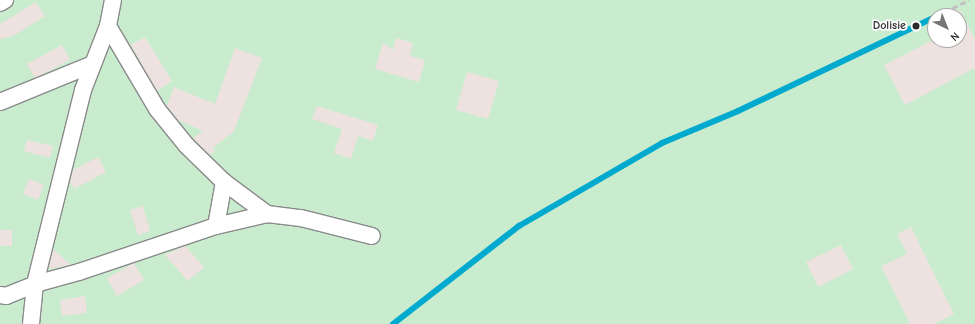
<!DOCTYPE html>
<style>
body{margin:0}
#map{position:relative;width:975px;height:324px;overflow:hidden;background:#fff;font-family:"Comic Neue",sans-serif}
div>[style]{position:absolute}
.green>*{inset:0;background:#c9ecce}
.building>*{inset:0;background:#ede2df}
.roads{filter:drop-shadow(1px 0 #8a8a8a) drop-shadow(-1px 0 #8a8a8a) drop-shadow(0 1px #8a8a8a) drop-shadow(0 -1px #8a8a8a)}
.minor>*{height:16px;margin:-8px;padding:0 8px;transform-origin:8px;border-radius:8px;background:#fff}
.rail>*{height:3px;margin-top:-1.5px;transform-origin:0;background:repeating-linear-gradient(90deg,#c2c2c2 0 6px,transparent 0 9px)}
.rail-1>*{height:6px;margin:-3px;padding:0 3px;transform-origin:3px;border-radius:3px;background:#00a9ce}
.dots>*{width:11px;height:11px;translate:-50% -50%;box-sizing:border-box;border:2px solid #fff;border-radius:50%}
span{translate:-50% -50%;white-space:nowrap;text-align:center;line-height:1.15;-webkit-text-stroke:3.5px #fff;paint-order:stroke}
.stop-label{font-size:12px;color:#2b2b2b;font-weight:700}
.right{translate:-100% -50%;text-align:right}
.north{position:absolute;left:927px;top:8px;width:40px;height:40px;box-sizing:border-box;background:#fff;border:1px solid #aaa;border-radius:50%;rotate:137deg;font-size:11px;font-weight:700;line-height:16px;text-align:center;color:#2b2b2b}
.north::after{content:'';display:block;margin:auto;width:14px;height:18px;background:#757575;clip-path:polygon(50% 0,100% 100%,50% 72%,0 100%)}
</style>
<div id="map">
<div class="green">
<div style="clip-path:polygon(evenodd,0 0,975px 0,975px 324px,0 324px,0 0,935px 16px,959px 16px,959px 40px,935px 40px,935px 16px)"></div>
</div>
<div class="building">
<div style="clip-path:polygon(36px 2px,45px 16px,13px 36px,0 39px,0 24px)"></div>
<div style="clip-path:polygon(959px 8px,975px 39px,975px 68px,905px 105px,884px 65px,933px 40px,959px 40px)"></div>
<div style="clip-path:polygon(145px 37px,172px 81px,157px 91px,131px 45px)"></div>
<div style="clip-path:polygon(396px 38px,413px 43px,410px 56px,425px 60px,419px 82px,375px 69px,383px 43px,393px 50px)"></div>
<div style="clip-path:polygon(62px 45px,70px 60px,35px 78px,27px 64px)"></div>
<div style="clip-path:polygon(235px 48px,262px 58px,234px 131px,213px 148px,215px 151px,210px 155px,193px 138px,203px 131px,178px 120px,167px 106px,174px 87px,215px 104px)"></div>
<div style="clip-path:polygon(467px 72px,499px 81px,488px 119px,456px 110px)"></div>
<div style="clip-path:polygon(317px 106px,378px 125px,373px 141px,358px 136px,351px 159px,334px 153px,342px 129px,312px 119px)"></div>
<div style="clip-path:polygon(27px 140px,53px 146px,50px 158px,24px 151px)"></div>
<div style="clip-path:polygon(98px 157px,106px 172px,74px 189px,70px 181px,73px 170px)"></div>
<div style="clip-path:polygon(29px 179px,44px 185px,38px 200px,23px 194px)"></div>
<div style="clip-path:polygon(143px 206px,150px 231px,138px 235px,130px 210px)"></div>
<div style="clip-path:polygon(911px 227px,954px 314px,934px 324px,910px 324px,881px 266px,907px 254px,897px 234px)"></div>
<div style="clip-path:polygon(0 230px,12px 230px,12px 246px,0 246px)"></div>
<div style="clip-path:polygon(841px 245px,853px 269px,818px 287px,806px 262px)"></div>
<div style="clip-path:polygon(185px 246px,204px 267px,188px 281px,165px 255px)"></div>
<div style="clip-path:polygon(53px 249px,70px 264px,69px 265px,49px 269px)"></div>
<div style="clip-path:polygon(134px 263px,144px 280px,117px 296px,107px 278px)"></div>
<div style="clip-path:polygon(85px 296px,87px 313px,62px 316px,60px 300px)"></div>
</div>
<div class="roads">
<div class="minor">
<div style="left:113px;top:0;width:26px;rotate:101deg"></div>
<div style="left:108px;top:26px;width:96px;rotate:59.4deg"></div>
<div style="left:157px;top:109px;width:46px;rotate:51.1deg"></div>
<div style="left:186px;top:145px;width:53px;rotate:44.2deg"></div>
<div style="left:224px;top:182px;width:54px;rotate:36.7deg"></div>
<div style="left:267px;top:214px;width:34px;rotate:7deg"></div>
<div style="left:301px;top:218px;width:73px;rotate:14.2deg"></div>
<div style="left:0;top:3px;width:6px;rotate:-31deg"></div>
<div style="left:0;top:102px;width:100px;rotate:-22.2deg"></div>
<div style="left:216px;top:226px;width:45px;rotate:-79.7deg"></div>
<div style="left:0;top:295px;width:6px;rotate:9deg"></div>
<div style="left:6px;top:296px;width:31px;rotate:-22deg"></div>
<div style="left:35px;top:284px;width:46px;rotate:-15.3deg"></div>
<div style="left:79px;top:272px;width:145px;rotate:-18.6deg"></div>
<div style="left:216px;top:226px;width:52px;rotate:-13.2deg"></div>
<div style="left:31px;top:324px;width:40px;rotate:-84.3deg"></div>
<div style="left:35px;top:284px;width:200px;rotate:-76.1deg"></div>
<div style="left:83px;top:90px;width:69px;rotate:-68.7deg"></div>
</div>
</div>
<div class="rail">
<div style="left:936px;top:16px;width:37px;rotate:-26deg"></div>
<div style="left:738px;top:111px;width:218px;rotate:-25.5deg"></div>
</div>
<div class="rail-1">
<div style="left:393px;top:324px;width:160px;rotate:-37.9deg"></div>
<div style="left:519px;top:226px;width:165px;rotate:-30.1deg"></div>
<div style="left:662px;top:143px;width:82px;rotate:-22.8deg"></div>
<div style="left:738px;top:111px;width:218px;rotate:-25.5deg"></div>
</div>
<div class="dots">
<div style="left:916px;top:26px;background:#2b2b2b"></div>
</div>
<div class="stop-label">
<span class="right" style="left:906px;top:26px">Dolisie</span>
</div>
<div class="north">N</div>
</div>
